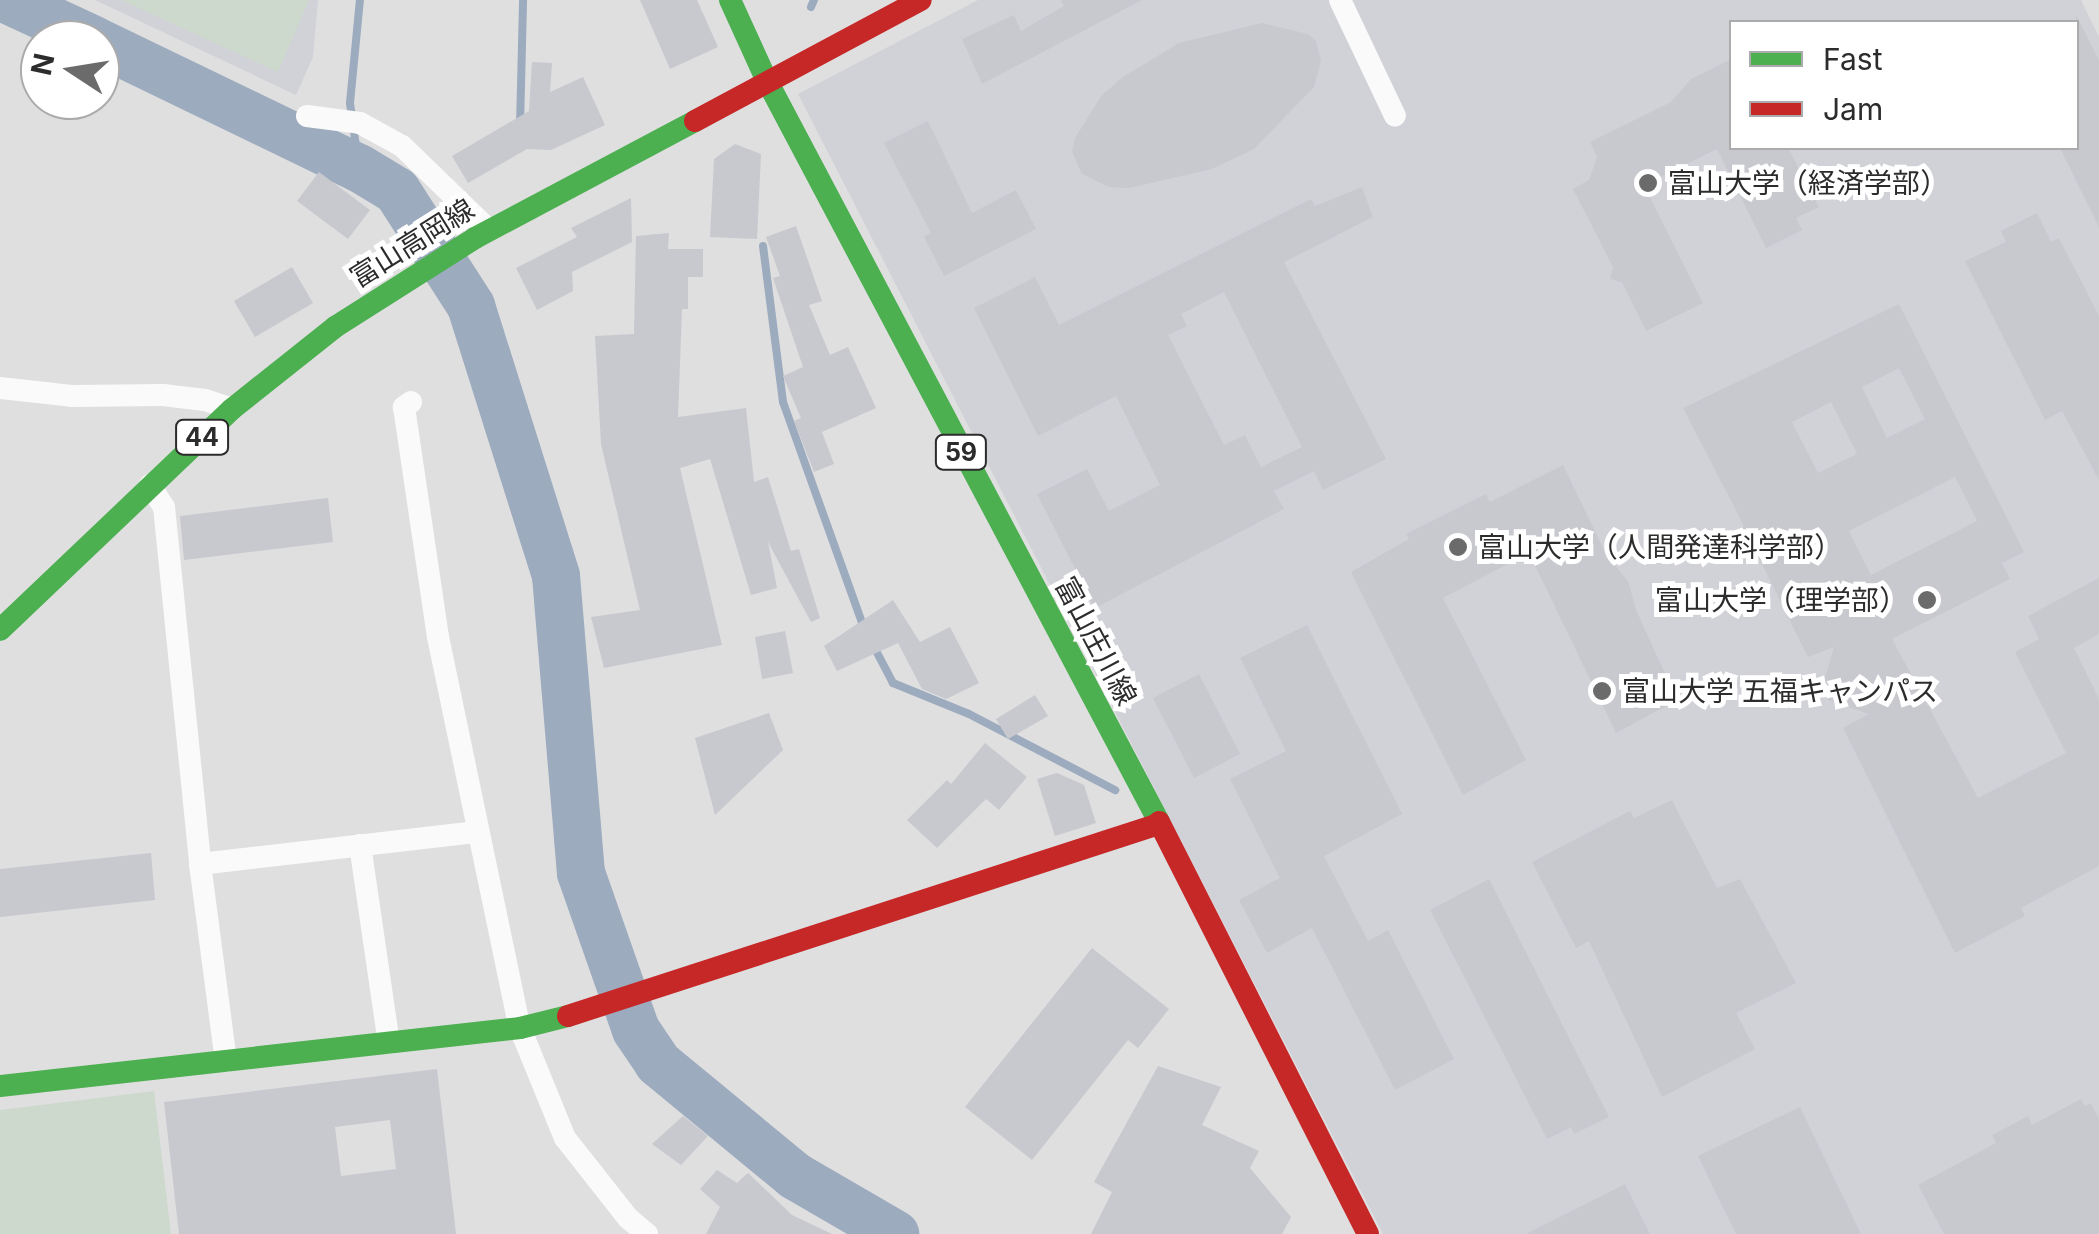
<!DOCTYPE html>
<meta charset="utf-8">
<style>
body{margin:0}
#map{position:relative;width:2099px;height:1234px;overflow:hidden;background:#dfdfe0;font-family:Inter,"Noto Sans JP",sans-serif}
div>[style]{position:absolute}
.built>*{inset:0;background:#d1d1d8}
.green>*{inset:0;background:#ced9cd}
.stream>*{height:8px;margin:-4px;padding:0 4px;transform-origin:4px;border-radius:4px;background:#9dabbe}
.river>*{height:48px;margin:-24px;padding:0 24px;transform-origin:24px;border-radius:24px;background:#9dabbe}
.building>*{inset:0;background:#c8c8cf}
.street>*{height:22px;margin:-11px;padding:0 11px;transform-origin:11px;border-radius:11px;background:#fafafa}
.fast>*{height:22px;margin:-11px;padding:0 11px;transform-origin:11px;border-radius:11px;background:#4caf50}
.jam>*{height:22px;margin:-11px;padding:0 11px;transform-origin:11px;border-radius:11px;background:#c62828}
.dots>*{width:28px;height:28px;translate:-50% -50%;box-sizing:border-box;border:5px solid #fff;border-radius:50%}
span{translate:-50% -50%;white-space:nowrap;text-align:center;line-height:1.15;-webkit-text-stroke:10px #fff;paint-order:stroke}
.shield-label span{padding:2px 8px;background:#fff;border:2px solid;border-radius:8px;-webkit-text-stroke-width:0}
.shield-label{font-size:25px;color:#2c2c2d;font-weight:700}
.poi-label{font-size:28px;color:#2c2c2d}
.left{translate:0 -50%;text-align:left}
.right{translate:-100% -50%;text-align:right}
.street-label{font-size:28px;color:#2c2c2d}
.legend{position:absolute;left:1729px;top:20px;width:350px;height:130px;box-sizing:border-box;background:#fff;border:2px solid #ababab;margin:0;padding:12px 18px;list-style:none;font-size:30px;color:#2c2c2d}
.legend li{display:flex;align-items:center;gap:20px;height:50px}
.legend b{width:50px;border:2px solid #ababab}
.north{position:absolute;left:20px;top:20px;width:100px;height:100px;box-sizing:border-box;background:#fff;border:2px solid #ababab;border-radius:50%;rotate:282deg;font-size:28px;font-weight:700;line-height:40px;text-align:center;color:#2c2c2d}
.north::after{content:'';display:block;margin:auto;width:35px;height:45px;background:#6b6b6c;clip-path:polygon(50% 0,100% 100%,50% 72%,0 100%)}
</style>
<div id="map">
<div class="built">
<div style="clip-path:polygon(95px 0,318px 0,313px 57px,296px 95px)"></div>
<div style="clip-path:polygon(evenodd,978px 0,2081px 0,2099px 37px,2099px 1234px,1383px 1234px,798px 94px,978px 0,1732px 22px,2076px 22px,2076px 148px,1732px 148px,1732px 22px)"></div>
</div>
<div class="green">
<div style="clip-path:polygon(121px 0,309px 0,278px 72px)"></div>
<div style="clip-path:polygon(154px 1091px,171px 1234px,0 1234px,0 1110px)"></div>
</div>
<div class="stream">
<div style="left:811px;top:7px;width:8px;rotate:-67deg"></div>
<div style="left:520px;top:126px;width:126px;rotate:-88.6deg"></div>
<div style="left:359px;top:168px;width:66px;rotate:-97.9deg"></div>
<div style="left:350px;top:103px;width:103px;rotate:-84.5deg"></div>
<div style="left:763px;top:246px;width:157px;rotate:82.7deg"></div>
<div style="left:783px;top:402px;width:240px;rotate:70.3deg"></div>
<div style="left:873px;top:645px;width:43px;rotate:62.2deg"></div>
<div style="left:893px;top:683px;width:82px;rotate:22.2deg"></div>
<div style="left:969px;top:714px;width:165px;rotate:27.5deg"></div>
</div>
<div class="river">
<div style="left:8px;top:0;width:95px;rotate:24.9deg"></div>
<div style="left:100px;top:43px;width:288px;rotate:25.8deg"></div>
<div style="left:359px;top:168px;width:44px;rotate:31.2deg"></div>
<div style="left:397px;top:191px;width:137px;rotate:57.2deg"></div>
<div style="left:471px;top:306px;width:283px;rotate:72.5deg"></div>
<div style="left:556px;top:576px;width:298px;rotate:85.2deg"></div>
<div style="left:581px;top:873px;width:166px;rotate:70.7deg"></div>
<div style="left:636px;top:1030px;width:40px;rotate:56deg"></div>
<div style="left:658px;top:1063px;width:178px;rotate:39.5deg"></div>
<div style="left:795px;top:1176px;width:116px;rotate:30.1deg"></div>
</div>
<div class="building">
<div style="clip-path:polygon(640px 0,697px 0,718px 47px,670px 69px)"></div>
<div style="clip-path:polygon(1061px 0,1142px 0,982px 84px,962px 39px,1014px 15px,1021px 31px,1064px 6px)"></div>
<div style="clip-path:polygon(2076px 15px,2099px 60px,2099px 227px,2060px 148px,2076px 148px)"></div>
<div style="clip-path:polygon(1262px 23px,1308px 34px,1316px 41px,1321px 61px,1314px 87px,1254px 149px,1212px 169px,1129px 188px,1109px 187px,1082px 174px,1072px 152px,1075px 138px,1101px 96px,1123px 77px,1179px 43px)"></div>
<div style="clip-path:polygon(1732px 59px,1732px 148px,1788px 148px,1819px 207px,1796px 218px,1802px 230px,1766px 248px,1717px 149px,1657px 179px,1659px 182px,1646px 189px,1703px 303px,1646px 331px,1622px 282px,1610px 279px,1613px 267px,1573px 189px,1589px 180px,1597px 157px,1590px 142px,1671px 102px,1691px 79px)"></div>
<div style="clip-path:polygon(532px 62px,552px 63px,550px 92px,583px 77px,605px 125px,551px 150px,527px 149px,468px 183px,452px 156px,529px 111px)"></div>
<div style="clip-path:polygon(928px 121px,972px 213px,1016px 190px,1036px 229px,944px 276px,924px 237px,931px 233px,884px 143px)"></div>
<div style="clip-path:polygon(735px 144px,761px 154px,757px 239px,710px 237px,714px 159px)"></div>
<div style="clip-path:polygon(319px 172px,370px 210px,348px 239px,297px 201px)"></div>
<div style="clip-path:polygon(evenodd,1362px 187px,1373px 217px,1284px 262px,1386px 459px,1323px 490px,1314px 471px,1274px 491px,1284px 509px,1095px 608px,1037px 494px,1087px 469px,1109px 511px,1160px 485px,1116px 396px,1038px 436px,974px 308px,1035px 277px,1059px 325px,1311px 199px,1315px 206px,1362px 187px,1224px 292px,1302px 447px,1261px 467px,1245px 435px,1224px 445px,1168px 335px,1187px 326px,1181px 314px,1224px 292px)"></div>
<div style="clip-path:polygon(631px 198px,632px 242px,572px 272px,573px 291px,537px 310px,516px 268px,577px 237px,571px 228px)"></div>
<div style="clip-path:polygon(2037px 213px,2051px 242px,2059px 238px,2099px 316px,2099px 480px,2062px 411px,2045px 420px,1965px 261px,2006px 242px,2001px 231px)"></div>
<div style="clip-path:polygon(796px 226px,822px 301px,809px 305px,830px 355px,848px 347px,876px 408px,822px 432px,834px 464px,814px 472px,794px 421px,801px 418px,783px 376px,803px 367px,773px 278px,780px 276px,766px 237px)"></div>
<div style="clip-path:polygon(669px 233px,668px 249px,703px 249px,703px 277px,688px 277px,688px 309px,682px 309px,678px 417px,746px 408px,754px 482px,768px 477px,791px 551px,799px 549px,820px 618px,811px 622px,768px 542px,777px 588px,751px 595px,710px 459px,680px 468px,722px 645px,604px 668px,591px 617px,640px 610px,601px 444px,595px 336px,634px 334px,636px 236px)"></div>
<div style="clip-path:polygon(292px 267px,313px 303px,255px 337px,234px 301px)"></div>
<div style="clip-path:polygon(evenodd,1899px 304px,2024px 552px,2002px 563px,2010px 579px,1892px 639px,1978px 798px,2066px 753px,2015px 652px,2039px 639px,2028px 616px,2099px 578px,2099px 634px,2074px 648px,2099px 699px,2099px 866px,2021px 908px,2025px 916px,1955px 953px,1843px 728px,1869px 714px,1828px 700px,1823px 685px,1834px 647px,1808px 657px,1752px 544px,1734px 541px,1744px 526px,1683px 408px,1899px 304px,1899px 368px,1925px 419px,1887px 438px,1862px 387px,1899px 368px,1899px 304px,1831px 402px,1857px 454px,1818px 473px,1792px 422px,1831px 402px,1899px 304px,1955px 477px,1977px 521px,1871px 575px,1849px 531px,1955px 477px)"></div>
<div style="clip-path:polygon(1563px 465px,1606px 554px,1628px 581px,1636px 610px,1677px 700px,1616px 733px,1529px 553px,1443px 598px,1526px 760px,1463px 795px,1351px 572px,1409px 539px,1406px 534px,1486px 494px,1490px 502px)"></div>
<div style="clip-path:polygon(328px 498px,333px 542px,184px 560px,180px 516px)"></div>
<div style="clip-path:polygon(893px 600px,920px 642px,950px 627px,979px 683px,946px 699px,922px 689px,898px 643px,837px 671px,824px 646px)"></div>
<div style="clip-path:polygon(1307px 625px,1402px 814px,1324px 856px,1368px 941px,1388px 930px,1454px 1059px,1395px 1090px,1312px 928px,1267px 953px,1239px 900px,1280px 878px,1230px 779px,1286px 751px,1240px 658px)"></div>
<div style="clip-path:polygon(785px 631px,793px 673px,762px 679px,755px 637px)"></div>
<div style="clip-path:polygon(1199px 674px,1240px 754px,1194px 778px,1153px 698px)"></div>
<div style="clip-path:polygon(1035px 695px,1048px 716px,1008px 739px,996px 719px)"></div>
<div style="clip-path:polygon(769px 713px,783px 750px,715px 815px,695px 738px)"></div>
<div style="clip-path:polygon(985px 743px,1027px 777px,999px 810px,986px 799px,937px 848px,907px 820px,947px 780px,951px 784px)"></div>
<div style="clip-path:polygon(1057px 773px,1084px 785px,1096px 823px,1055px 836px,1037px 779px)"></div>
<div style="clip-path:polygon(1672px 800px,1717px 888px,1740px 879px,1796px 983px,1736px 1013px,1755px 1049px,1662px 1097px,1589px 941px,1576px 948px,1532px 862px,1630px 811px,1634px 818px)"></div>
<div style="clip-path:polygon(151px 853px,155px 900px,0 917px,0 869px)"></div>
<div style="clip-path:polygon(1489px 879px,1609px 1117px,1574px 1134px,1571px 1127px,1547px 1139px,1430px 910px)"></div>
<div style="clip-path:polygon(1092px 948px,1169px 1009px,1138px 1048px,1128px 1040px,1032px 1160px,965px 1107px)"></div>
<div style="clip-path:polygon(1158px 1066px,1221px 1087px,1202px 1125px,1259px 1151px,1250px 1168px,1291px 1217px,1282px 1234px,1091px 1234px,1112px 1192px,1094px 1182px)"></div>
<div style="clip-path:polygon(evenodd,437px 1069px,456px 1234px,179px 1234px,164px 1102px,437px 1069px,390px 1120px,396px 1169px,341px 1176px,335px 1127px,390px 1120px)"></div>
<div style="clip-path:polygon(2081px 1099px,2085px 1106px,2091px 1103px,2099px 1119px,2099px 1234px,1944px 1234px,1918px 1185px,1996px 1143px,1992px 1135px,2028px 1116px,2032px 1125px)"></div>
<div style="clip-path:polygon(1800px 1107px,1861px 1234px,1736px 1234px,1698px 1156px)"></div>
<div style="clip-path:polygon(683px 1116px,708px 1136px,681px 1165px,652px 1144px)"></div>
<div style="clip-path:polygon(717px 1170px,737px 1183px,748px 1173px,792px 1215px,832px 1234px,706px 1234px,720px 1207px,700px 1189px)"></div>
<div style="clip-path:polygon(1625px 1184px,1650px 1234px,1526px 1234px)"></div>
</div>
<div class="street">
<div style="left:1340px;top:0;width:128px;rotate:64.6deg"></div>
<div style="left:307px;top:116px;width:53px;rotate:7.5deg"></div>
<div style="left:360px;top:123px;width:48px;rotate:28.7deg"></div>
<div style="left:402px;top:146px;width:121px;rotate:44deg"></div>
<div style="left:0;top:388px;width:72px;rotate:6.3deg"></div>
<div style="left:72px;top:396px;width:91px;rotate:-0.6deg"></div>
<div style="left:163px;top:395px;width:42px;rotate:6.8deg"></div>
<div style="left:205px;top:400px;width:28px;rotate:18deg"></div>
<div style="left:411px;top:402px;width:9px;rotate:144deg"></div>
<div style="left:404px;top:407px;width:232px;rotate:81.6deg"></div>
<div style="left:438px;top:637px;width:400px;rotate:78.2deg"></div>
<div style="left:520px;top:1028px;width:119px;rotate:67.8deg"></div>
<div style="left:565px;top:1138px;width:102px;rotate:51.8deg"></div>
<div style="left:628px;top:1218px;width:25px;rotate:40deg"></div>
<div style="left:150px;top:485px;width:26px;rotate:58deg"></div>
<div style="left:164px;top:507px;width:359px;rotate:84.2deg"></div>
<div style="left:200px;top:864px;width:199px;rotate:82.5deg"></div>
<div style="left:360px;top:845px;width:200px;rotate:81.7deg"></div>
<div style="left:200px;top:864px;width:279px;rotate:-6.6deg"></div>
</div>
<div class="fast">
<div style="left:730px;top:0;width:87px;rotate:65.5deg"></div>
<div style="left:766px;top:79px;width:841px;rotate:62.12deg"></div>
<div style="left:0;top:630px;width:320px;rotate:-43.6deg"></div>
<div style="left:232px;top:409px;width:132px;rotate:-38.5deg"></div>
<div style="left:335px;top:327px;width:166px;rotate:-32.4deg"></div>
<div style="left:475px;top:238px;width:249px;rotate:-28deg"></div>
<div style="left:0;top:1086px;width:523px;rotate:-6.36deg"></div>
<div style="left:520px;top:1028px;width:49px;rotate:-14deg"></div>
</div>
<div class="jam">
<div style="left:695px;top:121px;width:256px;rotate:-28.2deg"></div>
<div style="left:1159px;top:822px;width:462px;rotate:63.1deg"></div>
<div style="left:568px;top:1016px;width:621px;rotate:-18deg"></div>
</div>
<div class="dots">
<div style="left:1648px;top:183px;background:#6b6b6c"></div>
<div style="left:1458px;top:547px;background:#6b6b6c"></div>
<div style="left:1927px;top:600px;background:#6b6b6c"></div>
<div style="left:1602px;top:691px;background:#6b6b6c"></div>
</div>
<div class="shield-label">
<span style="left:202px;top:437px">44</span>
<span style="left:961px;top:452px">59</span>
</div>
<div class="poi-label">
<span class="left" style="left:1668px;top:183px">富山大学（経済学部）</span>
<span class="left" style="left:1478px;top:547px">富山大学（人間発達科学部）</span>
<span class="right" style="left:1907px;top:600px">富山大学（理学部）</span>
<span class="left" style="left:1622px;top:691px">富山大学 五福キャンパス</span>
</div>
<div class="street-label">
<span style="left:412px;top:243px;rotate:-32deg">富山高岡線</span>
<span style="left:1096px;top:641px;rotate:62deg">富山庄川線</span>
</div>
<ul class="legend">
<li><b style="height:12px;background:#4caf50"></b>Fast</li>
<li><b style="height:12px;background:#c62828"></b>Jam</li>
</ul>
<div class="north">N</div>
</div>
